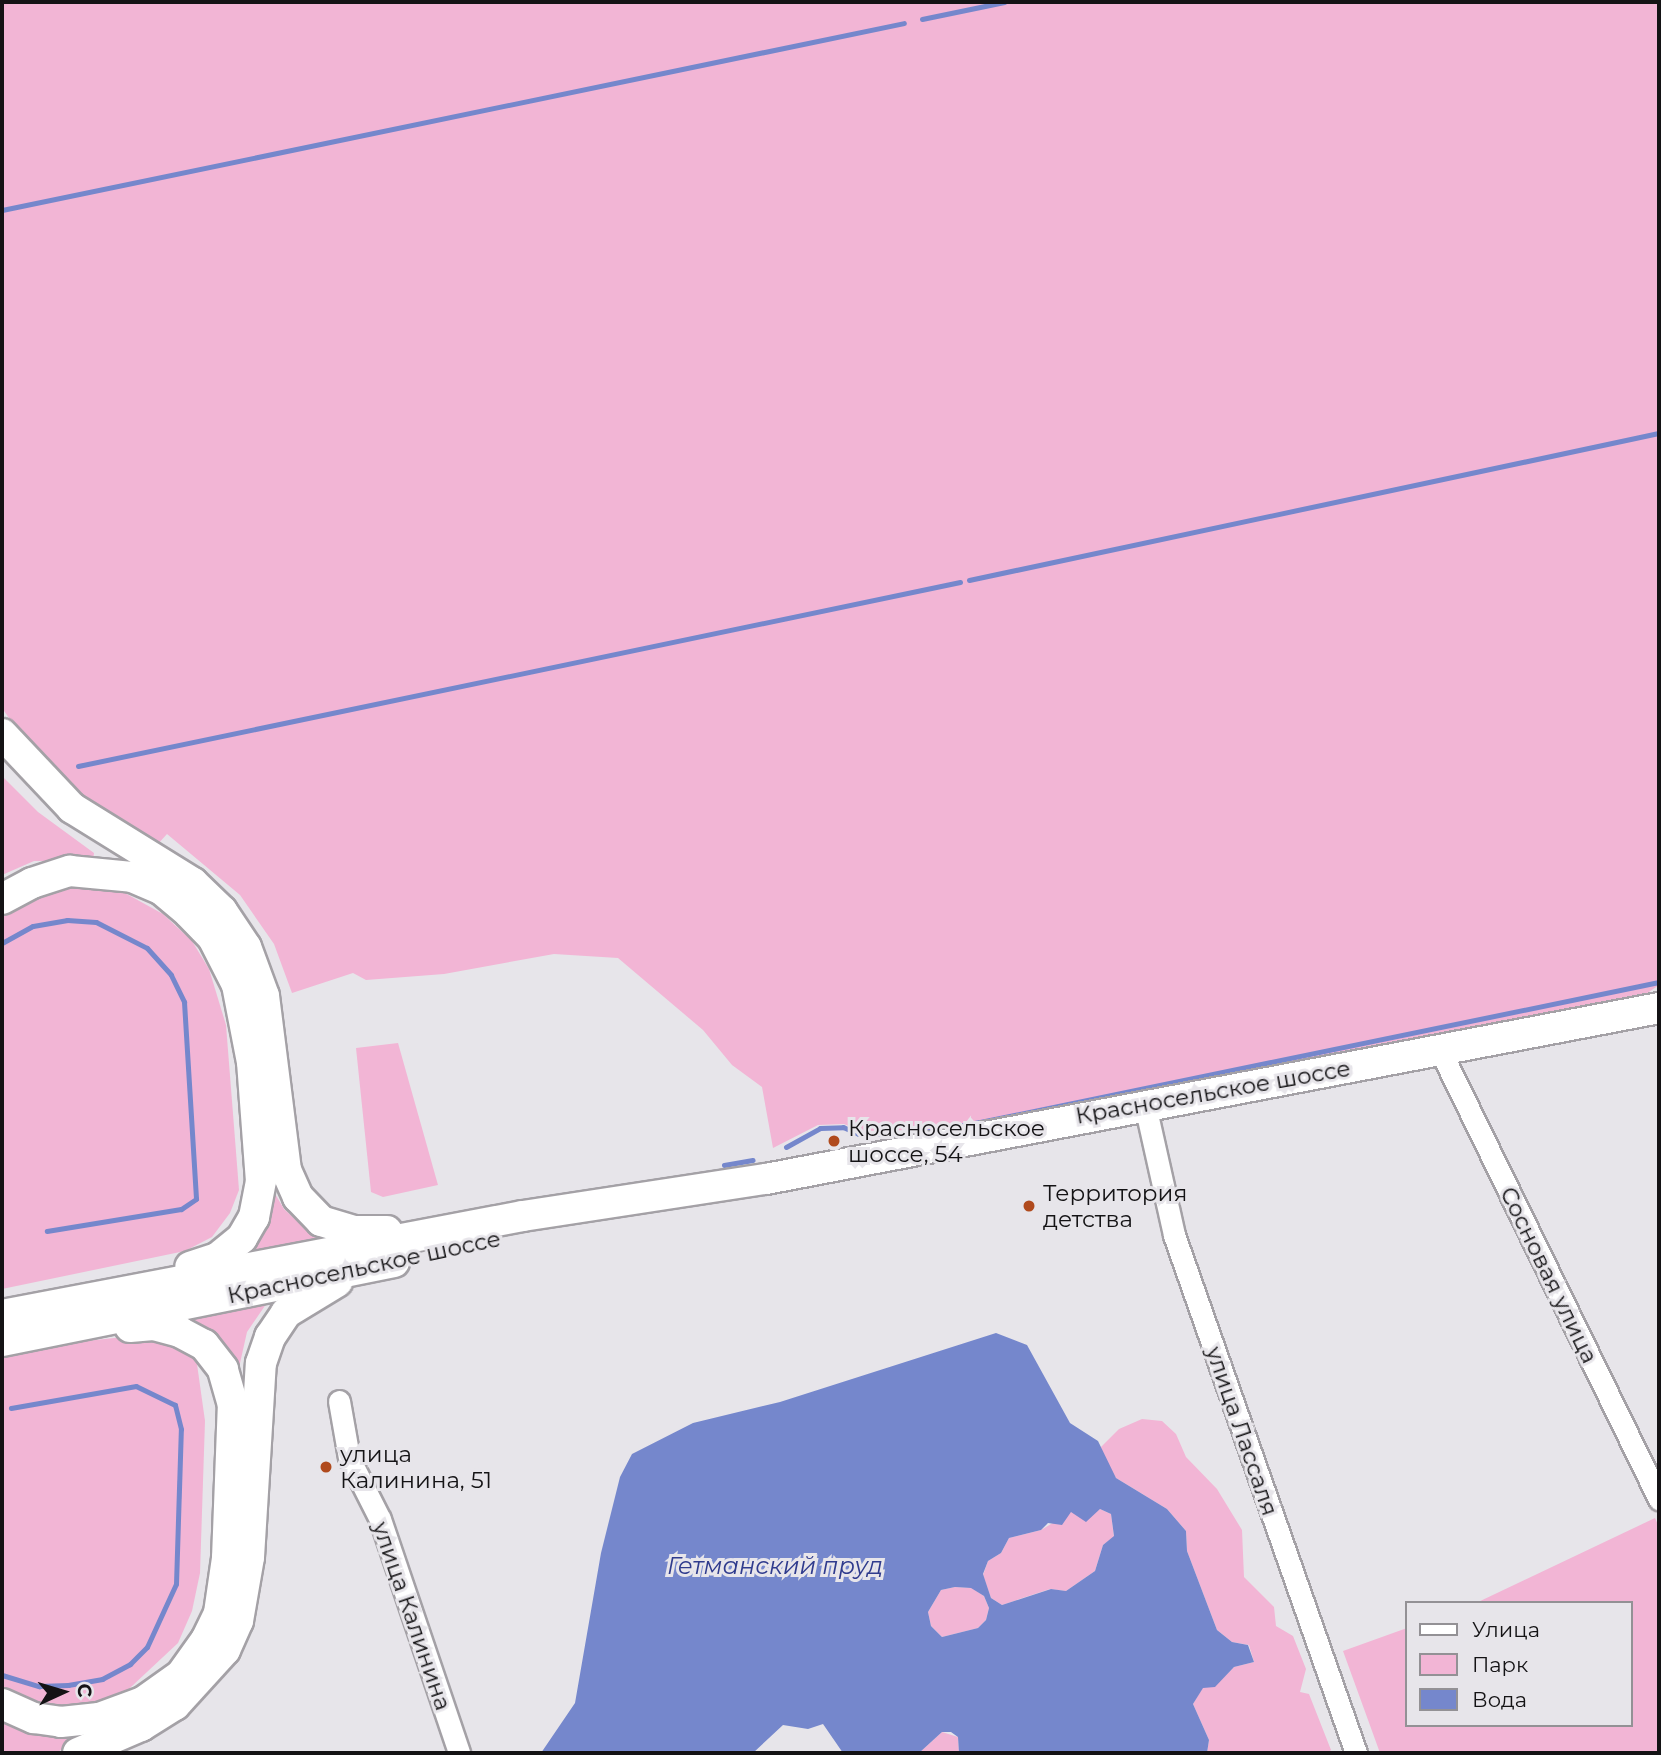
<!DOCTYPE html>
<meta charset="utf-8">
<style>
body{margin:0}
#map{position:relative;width:1661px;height:1755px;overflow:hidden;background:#e7e5ea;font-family:Montserrat,sans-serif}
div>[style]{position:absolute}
.green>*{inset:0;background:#f2b5d5}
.water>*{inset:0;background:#7587cc}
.stream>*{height:5px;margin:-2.5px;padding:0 2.5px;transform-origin:2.5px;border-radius:2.5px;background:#7587cc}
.roads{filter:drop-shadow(2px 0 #a4a1a6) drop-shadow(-2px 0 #a4a1a6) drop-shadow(0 2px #a4a1a6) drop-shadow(0 -2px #a4a1a6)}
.street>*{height:21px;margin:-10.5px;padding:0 10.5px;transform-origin:10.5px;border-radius:10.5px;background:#fff}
.secondary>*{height:30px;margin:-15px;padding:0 15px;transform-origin:15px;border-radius:15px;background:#fff}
.dots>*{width:19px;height:19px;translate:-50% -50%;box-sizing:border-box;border:4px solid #e7e5ea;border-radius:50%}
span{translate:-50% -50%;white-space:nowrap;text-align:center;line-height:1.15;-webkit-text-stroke:6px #e7e5ea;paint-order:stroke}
.street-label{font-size:23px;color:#141315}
.poi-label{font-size:23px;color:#141315}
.left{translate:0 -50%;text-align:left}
.water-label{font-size:24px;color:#2f3b8d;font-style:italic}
.frame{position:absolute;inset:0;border:4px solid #141315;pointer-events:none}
.legend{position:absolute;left:1405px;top:1601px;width:228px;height:126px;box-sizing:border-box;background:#e7e5ea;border:2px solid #939195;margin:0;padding:9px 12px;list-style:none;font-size:21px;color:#141315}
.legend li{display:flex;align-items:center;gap:14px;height:35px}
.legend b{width:35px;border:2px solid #939195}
.north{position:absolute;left:28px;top:1657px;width:70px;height:70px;-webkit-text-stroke:5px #e7e5ea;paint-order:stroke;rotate:86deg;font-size:19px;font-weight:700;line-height:28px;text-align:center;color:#141315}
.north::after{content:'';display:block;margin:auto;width:24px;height:32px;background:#141315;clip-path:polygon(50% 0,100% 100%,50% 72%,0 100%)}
</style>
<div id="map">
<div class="green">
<div style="clip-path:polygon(2px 2px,1659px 2px,1659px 985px,1643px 996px,928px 1135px,915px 1130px,860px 1131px,844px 1124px,818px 1125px,773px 1148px,762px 1087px,732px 1065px,703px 1030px,618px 958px,554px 954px,444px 974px,366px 980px,353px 973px,292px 993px,274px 944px,240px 895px,167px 834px,156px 846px,96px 811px,44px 768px,2px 708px)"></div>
<div style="clip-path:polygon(2px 776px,38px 812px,94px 853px,93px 861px,34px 861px,2px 875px)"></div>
<div style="clip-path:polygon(90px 885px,123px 892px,163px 914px,192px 941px,209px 969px,226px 1025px,239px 1190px,230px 1213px,212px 1237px,185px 1251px,2px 1289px,2px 909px,65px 887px)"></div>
<div style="clip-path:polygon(398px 1043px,438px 1185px,383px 1197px,371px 1192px,356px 1048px)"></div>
<div style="clip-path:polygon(271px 1187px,284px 1209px,296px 1220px,326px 1233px,334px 1244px,229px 1261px)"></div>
<div style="clip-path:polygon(273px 1294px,247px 1332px,238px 1372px,170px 1313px)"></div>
<div style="clip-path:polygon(133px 1336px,181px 1343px,197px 1364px,205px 1421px,200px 1573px,192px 1611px,178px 1643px,116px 1701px,77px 1710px,30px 1705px,2px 1692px,2px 1355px,29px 1347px)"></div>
<div style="clip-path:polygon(1142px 1419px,1162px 1421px,1176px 1434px,1186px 1457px,1217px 1489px,1242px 1530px,1244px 1577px,1274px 1607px,1276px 1626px,1293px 1636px,1306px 1669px,1300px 1692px,1309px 1694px,1331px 1750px,1328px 1753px,1207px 1753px,1209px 1740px,1193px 1704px,1203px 1687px,1214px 1687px,1234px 1667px,1254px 1662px,1249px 1645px,1232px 1642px,1217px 1630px,1187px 1551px,1186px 1531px,1167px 1509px,1116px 1478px,1104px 1460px,1101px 1447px,1119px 1429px)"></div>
<div style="clip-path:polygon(1100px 1509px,1111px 1514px,1114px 1537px,1103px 1545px,1095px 1571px,1066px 1591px,1050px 1589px,1002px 1605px,991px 1598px,983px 1575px,988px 1561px,1001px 1553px,1009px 1538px,1041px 1530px,1071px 1512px,1090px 1516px)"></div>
<div style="clip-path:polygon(1655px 1518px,1659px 1527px,1659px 1753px,1380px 1753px,1343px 1651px,1407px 1628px,1407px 1725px,1631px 1725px,1631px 1603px,1476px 1603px)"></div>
<div style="clip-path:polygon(955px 1587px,972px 1588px,984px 1596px,989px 1608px,986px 1620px,978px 1628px,942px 1637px,931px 1626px,928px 1612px,941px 1590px)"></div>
<div style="clip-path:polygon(2px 1720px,64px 1733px,69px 1743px,57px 1753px,2px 1753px)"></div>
<div style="clip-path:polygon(942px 1732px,958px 1737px,959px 1753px,919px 1753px)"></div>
</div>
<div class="water">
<div style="clip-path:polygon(evenodd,996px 1333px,1027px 1345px,1070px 1423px,1098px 1441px,1116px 1478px,1167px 1509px,1186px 1531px,1187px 1551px,1217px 1630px,1232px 1642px,1248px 1645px,1254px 1662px,1234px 1667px,1215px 1687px,1203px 1688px,1193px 1704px,1209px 1740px,1207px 1753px,959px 1753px,958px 1737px,951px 1732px,942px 1732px,919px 1753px,843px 1753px,823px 1724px,808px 1729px,783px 1725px,753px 1753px,541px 1753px,575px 1703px,601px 1553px,620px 1477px,632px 1454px,693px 1423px,780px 1402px,996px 1333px,1100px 1509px,1111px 1514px,1114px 1536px,1103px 1545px,1095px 1571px,1066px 1591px,1051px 1589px,1002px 1605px,991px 1598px,983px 1574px,988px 1561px,1001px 1553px,1009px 1538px,1041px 1530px,1048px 1523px,1062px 1525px,1071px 1512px,1086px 1522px,1100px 1509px,996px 1333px,955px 1587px,971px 1588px,984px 1596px,989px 1608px,986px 1620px,978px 1628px,942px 1637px,931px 1626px,928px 1612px,941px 1590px,955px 1587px)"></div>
</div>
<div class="stream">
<div style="left:922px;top:19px;width:84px;rotate:-11.7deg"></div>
<div style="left:2px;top:210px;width:921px;rotate:-11.71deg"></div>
<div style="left:969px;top:580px;width:705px;rotate:-12.03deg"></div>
<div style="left:78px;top:766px;width:901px;rotate:-11.78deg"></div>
<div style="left:2px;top:943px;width:35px;rotate:-29deg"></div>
<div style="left:33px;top:926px;width:35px;rotate:-10deg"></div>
<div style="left:67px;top:920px;width:29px;rotate:4deg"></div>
<div style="left:96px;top:922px;width:57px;rotate:27deg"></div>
<div style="left:147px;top:948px;width:36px;rotate:48deg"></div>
<div style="left:171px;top:975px;width:30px;rotate:64deg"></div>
<div style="left:184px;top:1002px;width:197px;rotate:86.5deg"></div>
<div style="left:196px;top:1199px;width:18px;rotate:146deg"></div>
<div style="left:181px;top:1209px;width:136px;rotate:170.7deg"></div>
<div style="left:786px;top:1147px;width:39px;rotate:-29deg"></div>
<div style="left:820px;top:1128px;width:23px;rotate:-2deg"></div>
<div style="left:843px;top:1127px;width:17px;rotate:24deg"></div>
<div style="left:859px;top:1134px;width:54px"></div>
<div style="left:913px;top:1134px;width:68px;rotate:-10.2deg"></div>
<div style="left:980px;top:1122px;width:693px;rotate:-11.65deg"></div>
<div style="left:724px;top:1165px;width:29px;rotate:-10deg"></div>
<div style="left:2px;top:1675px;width:39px;rotate:17deg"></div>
<div style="left:39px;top:1686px;width:29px;rotate:-2deg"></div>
<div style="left:68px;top:1685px;width:35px;rotate:-10deg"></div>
<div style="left:102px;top:1679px;width:32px;rotate:-28deg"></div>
<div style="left:130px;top:1664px;width:24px;rotate:-45deg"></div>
<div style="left:147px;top:1647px;width:69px;rotate:-65.3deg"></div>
<div style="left:176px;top:1584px;width:155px;rotate:-88.2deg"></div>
<div style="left:181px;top:1429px;width:25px;rotate:-104deg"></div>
<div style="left:175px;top:1405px;width:43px;rotate:-154deg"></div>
<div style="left:136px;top:1386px;width:127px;rotate:170deg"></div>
</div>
<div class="roads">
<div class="street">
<div style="left:1440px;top:1050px;width:500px;rotate:64deg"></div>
<div style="left:1145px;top:1105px;width:133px;rotate:77.4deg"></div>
<div style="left:1174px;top:1235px;width:549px;rotate:70.64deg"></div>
<div style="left:339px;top:1401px;width:58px;rotate:80deg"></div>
<div style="left:349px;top:1458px;width:68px;rotate:63.1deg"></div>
<div style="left:380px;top:1519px;width:247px;rotate:71.3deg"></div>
</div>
<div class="secondary">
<div style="left:2px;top:734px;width:102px;rotate:46.6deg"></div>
<div style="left:72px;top:808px;width:142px;rotate:31.8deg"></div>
<div style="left:193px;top:883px;width:40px;rotate:44deg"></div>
<div style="left:222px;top:911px;width:43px;rotate:56.3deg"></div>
<div style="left:246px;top:947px;width:52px;rotate:69.8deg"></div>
<div style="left:264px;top:996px;width:175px;rotate:82.8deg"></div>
<div style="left:286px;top:1170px;width:30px;rotate:66deg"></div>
<div style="left:298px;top:1197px;width:33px;rotate:46deg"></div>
<div style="left:321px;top:1221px;width:34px;rotate:17deg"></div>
<div style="left:353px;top:1231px;width:34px"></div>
<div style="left:2px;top:899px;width:34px;rotate:-28deg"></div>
<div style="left:32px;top:883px;width:40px;rotate:-18deg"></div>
<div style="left:70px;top:871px;width:62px;rotate:5.5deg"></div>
<div style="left:132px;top:877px;width:33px;rotate:23deg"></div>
<div style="left:162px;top:890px;width:35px;rotate:40deg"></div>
<div style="left:189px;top:913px;width:35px;rotate:46deg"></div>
<div style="left:213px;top:938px;width:53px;rotate:62.9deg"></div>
<div style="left:237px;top:985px;width:78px;rotate:79deg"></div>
<div style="left:252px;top:1062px;width:119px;rotate:85.7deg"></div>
<div style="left:261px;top:1181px;width:37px;rotate:101deg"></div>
<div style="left:254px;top:1217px;width:24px;rotate:120deg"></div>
<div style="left:242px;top:1238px;width:32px;rotate:141deg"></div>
<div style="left:217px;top:1258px;width:28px;rotate:162deg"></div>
<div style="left:2px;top:1315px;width:530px;rotate:-10.76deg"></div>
<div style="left:523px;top:1216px;width:246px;rotate:-8.7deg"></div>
<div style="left:766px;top:1179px;width:909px;rotate:-10.84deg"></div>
<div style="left:2px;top:1341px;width:400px;rotate:-11.4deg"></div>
<div style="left:2px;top:1704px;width:35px;rotate:24deg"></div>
<div style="left:34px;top:1718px;width:27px;rotate:8deg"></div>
<div style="left:61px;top:1722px;width:38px;rotate:-6deg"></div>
<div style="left:99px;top:1718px;width:47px;rotate:-20deg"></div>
<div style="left:143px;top:1702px;width:47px;rotate:-35.4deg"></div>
<div style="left:181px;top:1675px;width:43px;rotate:-54.5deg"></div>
<div style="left:206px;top:1640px;width:30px;rotate:-64deg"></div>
<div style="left:219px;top:1613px;width:56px;rotate:-81.7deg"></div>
<div style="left:227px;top:1558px;width:153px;rotate:-87.8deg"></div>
<div style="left:233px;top:1405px;width:37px;rotate:-106deg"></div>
<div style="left:223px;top:1369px;width:31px;rotate:-128deg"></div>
<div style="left:204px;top:1345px;width:27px;rotate:-152deg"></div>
<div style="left:180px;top:1332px;width:28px;rotate:-165deg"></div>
<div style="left:153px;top:1325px;width:23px;rotate:175deg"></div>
<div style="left:78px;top:1753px;width:69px;rotate:-23.2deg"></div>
<div style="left:141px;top:1726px;width:40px;rotate:-32deg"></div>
<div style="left:175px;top:1705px;width:74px;rotate:-47.7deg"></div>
<div style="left:225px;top:1650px;width:32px;rotate:-66deg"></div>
<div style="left:238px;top:1621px;width:65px;rotate:-80.2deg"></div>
<div style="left:249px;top:1557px;width:194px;rotate:-86.5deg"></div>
<div style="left:261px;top:1363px;width:28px;rotate:-71deg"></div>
<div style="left:270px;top:1337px;width:29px;rotate:-56deg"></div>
<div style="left:286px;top:1313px;width:60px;rotate:-31.3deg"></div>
</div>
</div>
<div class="dots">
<div style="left:834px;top:1141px;background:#b04a1d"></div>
<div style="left:1029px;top:1206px;background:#b04a1d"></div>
<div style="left:326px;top:1467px;background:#b04a1d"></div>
</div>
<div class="street-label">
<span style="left:1213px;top:1092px;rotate:-10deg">Красносельское шоссе</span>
<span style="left:364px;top:1267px;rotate:-12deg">Красносельское шоссе</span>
<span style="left:1549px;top:1275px;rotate:64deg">Сосновая улица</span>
<span style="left:1242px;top:1431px;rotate:71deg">улица Лассаля</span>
<span style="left:412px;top:1616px;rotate:71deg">улица Калинина</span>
</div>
<div class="poi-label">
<span class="left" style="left:848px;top:1141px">Красносельское<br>шоссе, 54</span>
<span class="left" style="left:1043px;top:1206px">Территория<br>детства</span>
<span class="left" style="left:340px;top:1467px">улица<br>Калинина, 51</span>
</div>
<div class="water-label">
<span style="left:775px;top:1566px">Гетманский пруд</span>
</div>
<div class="frame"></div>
<ul class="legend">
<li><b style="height:9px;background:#fff"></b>Улица</li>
<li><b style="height:19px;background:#f2b5d5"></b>Парк</li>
<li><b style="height:19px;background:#7587cc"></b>Вода</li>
</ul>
<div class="north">С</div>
</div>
